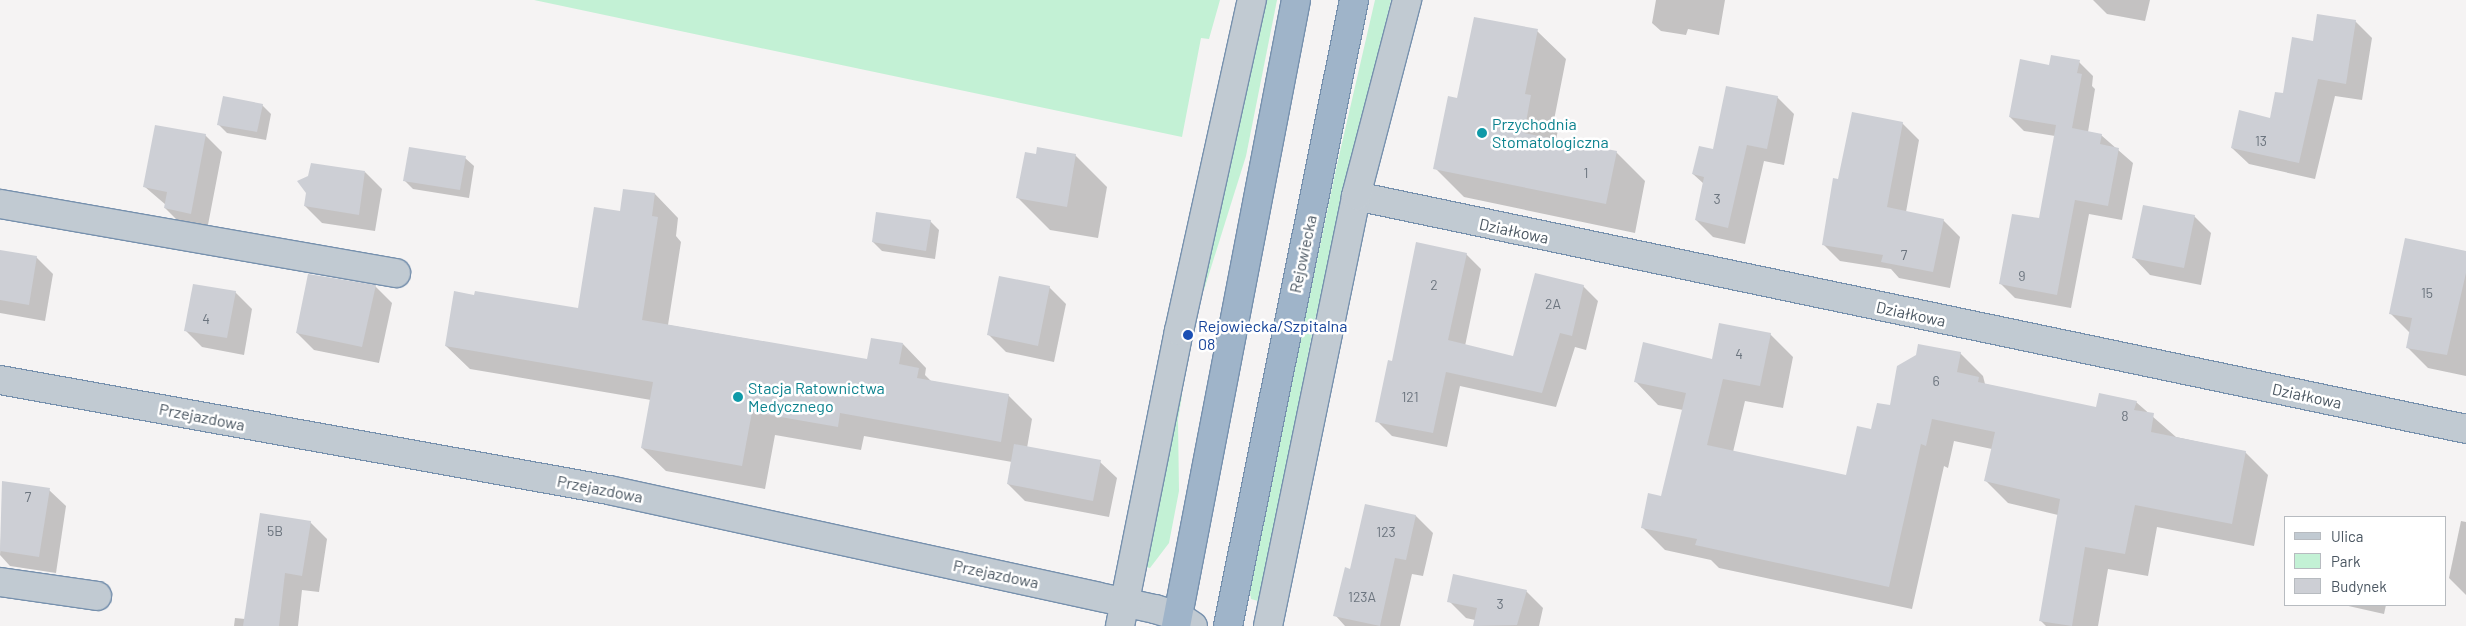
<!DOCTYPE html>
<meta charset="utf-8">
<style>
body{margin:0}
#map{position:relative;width:2466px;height:626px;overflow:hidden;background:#f5f3f3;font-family:Barlow,sans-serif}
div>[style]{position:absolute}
.green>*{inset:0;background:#c3f1d5}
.shadow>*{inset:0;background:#0003}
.building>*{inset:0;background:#cdcfd5}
.roads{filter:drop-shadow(1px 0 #7690ad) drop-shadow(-1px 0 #7690ad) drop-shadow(0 1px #7690ad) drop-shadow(0 -1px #7690ad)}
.minor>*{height:28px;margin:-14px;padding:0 14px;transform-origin:14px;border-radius:14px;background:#c1cad2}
.trunk>*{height:28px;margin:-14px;padding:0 14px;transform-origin:14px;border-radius:14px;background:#9fb4c9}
.dots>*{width:14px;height:14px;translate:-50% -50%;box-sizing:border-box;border:2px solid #fff;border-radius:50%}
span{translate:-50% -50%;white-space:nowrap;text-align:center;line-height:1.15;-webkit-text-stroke:5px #fff;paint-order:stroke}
.number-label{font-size:14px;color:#6b747e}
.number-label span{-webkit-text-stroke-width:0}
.culture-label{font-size:16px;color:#0d838f}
.left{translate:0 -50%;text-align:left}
.street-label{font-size:16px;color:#4a5661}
.transit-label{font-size:16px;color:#164399}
.legend{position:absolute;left:2284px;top:516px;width:162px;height:90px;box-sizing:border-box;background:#fff;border:1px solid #b7bbc0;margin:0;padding:6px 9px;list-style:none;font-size:15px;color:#4a5661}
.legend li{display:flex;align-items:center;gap:10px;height:25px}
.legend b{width:25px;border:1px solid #b7bbc0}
</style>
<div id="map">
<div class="green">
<div style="clip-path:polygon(534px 0,1220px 0,1209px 39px,1201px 38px,1182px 137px)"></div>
<div style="clip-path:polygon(1262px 0,1277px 0,1246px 156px,1204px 290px,1198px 288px)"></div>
<div style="clip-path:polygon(1375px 0,1391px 0,1314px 324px,1262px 594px,1258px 601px,1251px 599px,1249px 586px,1336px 169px)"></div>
<div style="clip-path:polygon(1177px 395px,1182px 396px,1178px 420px,1179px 491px,1169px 543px,1150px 568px,1146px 567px,1146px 562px)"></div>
</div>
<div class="shadow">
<div style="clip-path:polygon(1656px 0,1725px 0,1719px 35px,1688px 29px,1686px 35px,1661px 31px,1652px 23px)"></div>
<div style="clip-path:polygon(2093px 0,2150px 0,2145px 21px,2107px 14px)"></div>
<div style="clip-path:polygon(2355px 21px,2372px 38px,2362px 100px,2335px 96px,2315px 179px,2249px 164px,2232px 148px,2271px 119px,2314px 42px)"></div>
<div style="clip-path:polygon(1537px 31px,1566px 59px,1554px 120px,1559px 125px,1556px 140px,1616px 152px,1645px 181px,1635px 233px,1464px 197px,1435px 168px,1458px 100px)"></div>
<div style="clip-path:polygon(2079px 62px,2093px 76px,2092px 86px,2095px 89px,2088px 132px,2101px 135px,2133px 163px,2122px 220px,2089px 214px,2071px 308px,2015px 298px,2001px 284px,2040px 220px,2055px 136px,2024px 131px,2010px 117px,2050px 67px)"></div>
<div style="clip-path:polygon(1777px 97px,1794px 114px,1784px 165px,1764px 161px,1745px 244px,1713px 237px,1696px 220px,1704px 184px,1693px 174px,1714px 151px)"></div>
<div style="clip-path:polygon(262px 105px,271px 114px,266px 140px,227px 133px,218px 124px)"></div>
<div style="clip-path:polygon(1902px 123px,1919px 140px,1906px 212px,1943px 220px,1960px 237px,1950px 288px,1899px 278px,1891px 269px,1840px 261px,1823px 244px,1839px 180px)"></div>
<div style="clip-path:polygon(205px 135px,222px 152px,207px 230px,182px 225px,165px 208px,166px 205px,145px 187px)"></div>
<div style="clip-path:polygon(1075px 155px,1107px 187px,1098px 238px,1050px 230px,1018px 198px)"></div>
<div style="clip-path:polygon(465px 158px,474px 166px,469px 198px,413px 189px,404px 180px)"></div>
<div style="clip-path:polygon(365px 172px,382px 189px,375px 231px,322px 223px,305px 206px)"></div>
<div style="clip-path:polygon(624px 190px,655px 194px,678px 218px,676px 236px,681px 242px,668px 325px,868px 360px,903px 344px,926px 368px,925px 375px,931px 381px,1008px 395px,1032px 419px,1027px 448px,1100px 462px,1117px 478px,1109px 517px,1025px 501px,1008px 484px,1012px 462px,864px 436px,861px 450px,775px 435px,765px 489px,666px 471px,642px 448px,651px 400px,470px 369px,446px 346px,579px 310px,621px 213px)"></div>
<div style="clip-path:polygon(2194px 216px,2211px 233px,2201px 285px,2150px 275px,2134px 258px)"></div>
<div style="clip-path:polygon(930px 221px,939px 230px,935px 259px,882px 251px,873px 242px)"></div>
<div style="clip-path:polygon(0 251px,36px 257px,53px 274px,45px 321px,0 313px)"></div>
<div style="clip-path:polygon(2466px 252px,2466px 376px,2428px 368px,2407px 347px,2410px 333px,2390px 313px)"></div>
<div style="clip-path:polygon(1466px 254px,1481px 269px,1465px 346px,1514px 358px,1583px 286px,1598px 301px,1586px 350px,1575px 347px,1556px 407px,1460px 386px,1447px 447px,1392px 436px,1377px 421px,1393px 363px)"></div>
<div style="clip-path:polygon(375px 286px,392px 303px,379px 363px,314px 350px,297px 333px)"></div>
<div style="clip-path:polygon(1049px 287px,1066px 304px,1054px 362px,1006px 352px,989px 335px)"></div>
<div style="clip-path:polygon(235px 292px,252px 309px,244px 355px,202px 347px,185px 330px)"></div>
<div style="clip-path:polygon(1770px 334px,1793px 357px,1783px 408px,1745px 401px,1733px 452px,1847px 476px,1872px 431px,1891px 407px,1960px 353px,1983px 376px,1985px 384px,2097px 409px,2136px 402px,2176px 437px,2245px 452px,2268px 475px,2254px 546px,2157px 527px,2148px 576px,2108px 569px,2098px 626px,2046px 626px,2040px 620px,2058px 515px,2008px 503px,1986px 481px,1992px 449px,1954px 441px,1948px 468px,1944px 466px,1912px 609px,1719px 568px,1711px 560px,1665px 550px,1642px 527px,1662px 497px,1683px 410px,1658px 405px,1636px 382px,1712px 361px)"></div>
<div style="clip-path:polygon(4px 483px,49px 490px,66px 506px,56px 573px,10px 566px,0 555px)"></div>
<div style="clip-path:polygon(1366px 505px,1416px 516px,1433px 533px,1423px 576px,1412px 574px,1400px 626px,1345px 626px,1335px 615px,1351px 570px)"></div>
<div style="clip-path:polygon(2461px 521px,2466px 522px,2466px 595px,2449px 578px)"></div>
<div style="clip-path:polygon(310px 522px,327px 539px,319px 592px,302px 590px,298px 626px,234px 626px,235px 618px,245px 619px)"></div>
<div style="clip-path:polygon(1526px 591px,1543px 608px,1539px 626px,1474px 626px,1475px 620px,1466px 618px,1449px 601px)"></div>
<div style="clip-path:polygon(2344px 605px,2386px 605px,2384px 614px)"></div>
</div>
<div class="building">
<div style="clip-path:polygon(2317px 14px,2356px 20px,2346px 84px,2318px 79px,2299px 163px,2231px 148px,2239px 110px,2270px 118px,2275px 92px,2283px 93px,2292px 37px,2313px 41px)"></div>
<div style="clip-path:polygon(1474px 17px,1538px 29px,1525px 94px,1531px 95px,1524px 133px,1617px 151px,1606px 204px,1433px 169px,1448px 96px,1457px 98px)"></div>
<div style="clip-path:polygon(2051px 55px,2080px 60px,2077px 73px,2082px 74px,2072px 128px,2102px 134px,2100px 144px,2119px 148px,2108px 206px,2075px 200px,2057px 295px,1999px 284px,2012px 214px,2039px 218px,2056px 125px,2009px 117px,2020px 59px,2049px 65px)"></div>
<div style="clip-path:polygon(1726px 86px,1778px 96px,1767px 149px,1747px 145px,1728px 228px,1695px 220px,1704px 177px,1692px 174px,1699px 146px,1713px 149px)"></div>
<div style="clip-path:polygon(223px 96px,263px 104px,257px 132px,217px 125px)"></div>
<div style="clip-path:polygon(1852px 112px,1903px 122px,1887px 207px,1944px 219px,1933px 272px,1881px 262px,1883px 255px,1822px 245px,1833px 178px,1838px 179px)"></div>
<div style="clip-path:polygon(155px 125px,206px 134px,191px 214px,164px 208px,167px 192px,143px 187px)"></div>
<div style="clip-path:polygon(409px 147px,466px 156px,460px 190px,403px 181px)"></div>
<div style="clip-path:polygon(1037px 147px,1076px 154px,1067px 207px,1016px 198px,1025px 152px,1036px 154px)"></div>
<div style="clip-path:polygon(311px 163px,365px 171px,359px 215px,304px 206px,306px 193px,297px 181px,308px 176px)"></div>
<div style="clip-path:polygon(623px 189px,655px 193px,652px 216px,658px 217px,642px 320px,867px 359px,871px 338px,903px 343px,899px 364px,919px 368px,917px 378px,1009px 394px,1001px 442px,840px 413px,838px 427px,752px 412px,742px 466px,641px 448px,653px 382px,445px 346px,454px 291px,474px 295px,475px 291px,578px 308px,594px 207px,620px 211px)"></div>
<div style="clip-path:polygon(2143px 205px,2195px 215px,2184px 268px,2132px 258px)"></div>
<div style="clip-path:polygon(876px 212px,931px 220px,926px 251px,872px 242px)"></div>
<div style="clip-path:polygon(2405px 238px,2466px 251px,2466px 273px,2447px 355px,2406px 348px,2412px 318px,2389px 314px)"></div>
<div style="clip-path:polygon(1416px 242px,1467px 253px,1448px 340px,1513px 356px,1535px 273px,1584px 285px,1572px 336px,1560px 333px,1542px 393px,1446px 372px,1433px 433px,1375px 422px,1388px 360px,1392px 361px)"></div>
<div style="clip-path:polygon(0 250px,37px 256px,29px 305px,0 300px)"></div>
<div style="clip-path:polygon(308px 274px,376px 285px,362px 347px,296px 333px)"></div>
<div style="clip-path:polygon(999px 276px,1050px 286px,1038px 346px,987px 335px)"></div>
<div style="clip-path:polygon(193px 284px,236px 291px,227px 338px,184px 331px)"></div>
<div style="clip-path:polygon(1719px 323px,1771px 333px,1760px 386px,1723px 379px,1707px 445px,1846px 475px,1857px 426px,1871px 429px,1877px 403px,1890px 405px,1897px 366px,1916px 355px,1918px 344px,1961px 352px,1957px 372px,1979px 377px,1978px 382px,2096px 407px,2099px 393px,2137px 401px,2134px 410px,2154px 413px,2151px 432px,2246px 451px,2232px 524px,2135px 505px,2125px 554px,2085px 547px,2072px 626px,2039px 621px,2060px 499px,1984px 481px,1995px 432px,1932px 419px,1926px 446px,1921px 444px,1889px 587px,1695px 545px,1697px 539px,1641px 528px,1648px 493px,1661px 496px,1686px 393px,1634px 382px,1643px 342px,1712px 359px)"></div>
<div style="clip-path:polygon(1014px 444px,1101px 460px,1093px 501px,1007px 484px)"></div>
<div style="clip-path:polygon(2px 481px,50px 488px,39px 557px,0 551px)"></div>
<div style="clip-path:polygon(1365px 504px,1416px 515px,1406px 560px,1395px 558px,1380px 626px,1333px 616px,1345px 567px,1350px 569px)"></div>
<div style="clip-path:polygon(260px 513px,311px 521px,302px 576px,285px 573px,279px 626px,243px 626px)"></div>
<div style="clip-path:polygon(1453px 574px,1527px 590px,1517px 625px,1473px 626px,1477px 608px,1447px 602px)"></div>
</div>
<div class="roads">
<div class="minor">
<div style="left:1356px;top:196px;width:1134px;rotate:11.85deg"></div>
<div style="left:0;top:204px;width:402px;rotate:9.9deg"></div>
<div style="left:0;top:380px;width:619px;rotate:10.24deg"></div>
<div style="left:609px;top:490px;width:559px;rotate:12.3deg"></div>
<div style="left:1155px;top:609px;width:24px;rotate:17deg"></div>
<div style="left:1178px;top:616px;width:18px;rotate:34deg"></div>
<div style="left:0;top:582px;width:98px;rotate:8.2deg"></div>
<div style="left:1120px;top:626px;width:301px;rotate:-78.7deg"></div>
<div style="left:1179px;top:331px;width:339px;rotate:-77.6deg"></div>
<div style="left:1268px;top:626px;width:439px;rotate:-78.4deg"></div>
<div style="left:1356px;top:196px;width:203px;rotate:-75.4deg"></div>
</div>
<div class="trunk">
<div style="left:1176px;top:626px;width:637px;rotate:-79.15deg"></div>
<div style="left:1228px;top:626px;width:639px;rotate:-78.62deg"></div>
</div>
</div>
<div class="dots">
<div style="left:1482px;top:133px;background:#0f9aa8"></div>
<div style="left:1188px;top:335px;background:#1a4fb4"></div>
<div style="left:738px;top:397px;background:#0f9aa8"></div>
</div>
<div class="number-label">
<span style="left:2261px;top:141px">13</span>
<span style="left:1586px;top:173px">1</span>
<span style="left:1717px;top:199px">3</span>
<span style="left:1904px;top:255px">7</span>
<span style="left:2022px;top:276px">9</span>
<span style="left:1434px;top:285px">2</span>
<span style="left:2427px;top:293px">15</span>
<span style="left:1553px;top:304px">2A</span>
<span style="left:206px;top:319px">4</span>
<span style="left:1739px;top:354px">4</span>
<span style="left:1936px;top:381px">6</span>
<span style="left:1410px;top:397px">121</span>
<span style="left:2125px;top:416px">8</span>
<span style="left:28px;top:497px">7</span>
<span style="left:275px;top:531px">5B</span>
<span style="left:1386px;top:532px">123</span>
<span style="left:1362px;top:597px">123A</span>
<span style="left:1500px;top:604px">3</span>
</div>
<div class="culture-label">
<span class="left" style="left:1492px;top:133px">Przychodnia<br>Stomatologiczna</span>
<span class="left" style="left:748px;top:397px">Stacja Ratownictwa<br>Medycznego</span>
</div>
<div class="street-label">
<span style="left:1514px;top:231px;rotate:12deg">Działkowa</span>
<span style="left:1303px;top:254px;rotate:-78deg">Rejowiecka</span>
<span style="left:1911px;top:314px;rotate:12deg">Działkowa</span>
<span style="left:2307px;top:396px;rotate:12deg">Działkowa</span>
<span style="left:202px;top:417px;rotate:11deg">Przejazdowa</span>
<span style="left:600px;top:489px;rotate:11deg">Przejazdowa</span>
<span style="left:996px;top:574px;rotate:12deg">Przejazdowa</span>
</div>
<div class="transit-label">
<span class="left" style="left:1198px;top:335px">Rejowiecka/Szpitalna<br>08</span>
</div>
<ul class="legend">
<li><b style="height:6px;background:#c1cad2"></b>Ulica</li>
<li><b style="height:14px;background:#c3f1d5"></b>Park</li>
<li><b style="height:14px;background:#cdcfd5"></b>Budynek</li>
</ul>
</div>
